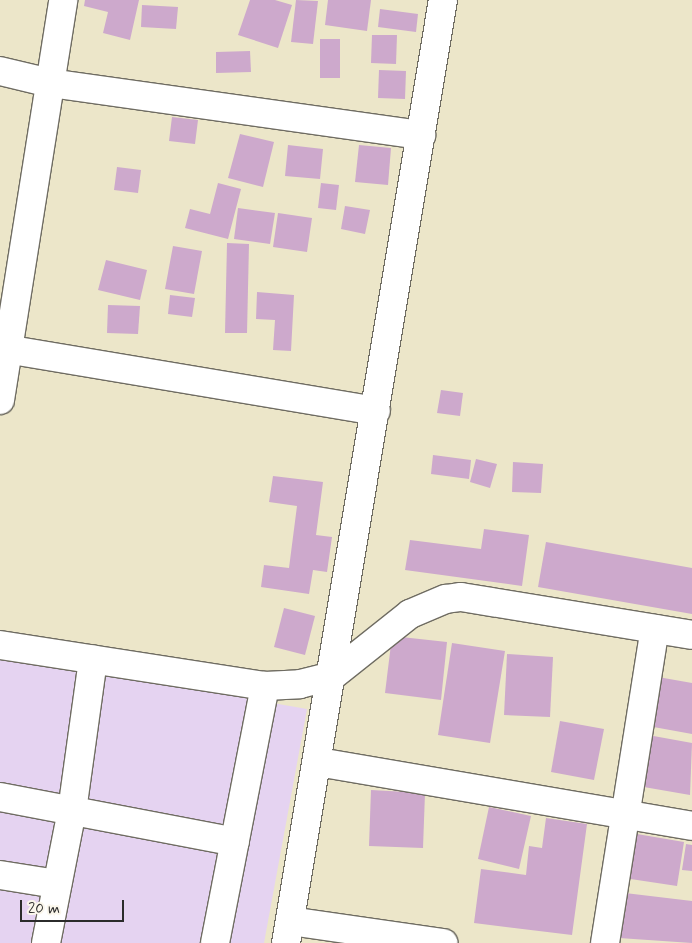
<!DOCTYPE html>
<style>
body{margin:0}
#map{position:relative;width:692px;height:943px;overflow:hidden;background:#ece6c9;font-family:Mynerve,sans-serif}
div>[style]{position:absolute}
.built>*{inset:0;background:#e5d3f1}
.building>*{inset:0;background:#cda9cc}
.roads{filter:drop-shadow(1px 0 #6f6c62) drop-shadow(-1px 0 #6f6c62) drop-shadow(0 1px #6f6c62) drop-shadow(0 -1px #6f6c62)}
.minor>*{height:28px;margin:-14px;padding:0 14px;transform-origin:14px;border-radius:14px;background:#fff}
span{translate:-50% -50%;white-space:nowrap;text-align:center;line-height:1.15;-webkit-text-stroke:5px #fbf7ec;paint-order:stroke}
.scale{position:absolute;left:20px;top:900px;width:104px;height:22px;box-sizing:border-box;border:2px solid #2b2b2b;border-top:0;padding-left:6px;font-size:15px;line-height:18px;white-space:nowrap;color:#2b2b2b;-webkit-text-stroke:4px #fbf7ec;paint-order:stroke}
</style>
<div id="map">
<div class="built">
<div style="clip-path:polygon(0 655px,307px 709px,264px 943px,0 943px)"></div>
</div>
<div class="building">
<div style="clip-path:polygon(85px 0,139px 0,130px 40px,103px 33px,108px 12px,84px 6px)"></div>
<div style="clip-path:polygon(250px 0,275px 0,292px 5px,278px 48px,238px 35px)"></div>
<div style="clip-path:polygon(296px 0,318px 1px,313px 44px,291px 42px)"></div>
<div style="clip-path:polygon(328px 0,371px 0,367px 31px,325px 25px)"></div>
<div style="clip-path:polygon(142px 5px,178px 7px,176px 29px,141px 27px)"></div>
<div style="clip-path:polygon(380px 9px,418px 14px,416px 32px,378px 27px)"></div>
<div style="clip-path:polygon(372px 35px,397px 35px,396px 64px,371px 63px)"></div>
<div style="clip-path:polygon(320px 39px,340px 39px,340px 78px,320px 78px)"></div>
<div style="clip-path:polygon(250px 51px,251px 72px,216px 73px,216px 52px)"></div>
<div style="clip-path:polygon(379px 70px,406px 71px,405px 99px,378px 98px)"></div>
<div style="clip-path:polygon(172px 117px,198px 120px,195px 144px,169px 141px)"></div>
<div style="clip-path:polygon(240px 134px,274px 142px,263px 187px,228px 178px)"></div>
<div style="clip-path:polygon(288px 145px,323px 149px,320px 179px,285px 176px)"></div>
<div style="clip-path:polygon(359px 145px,391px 148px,388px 185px,355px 182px)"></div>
<div style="clip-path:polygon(117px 167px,141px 170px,138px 193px,114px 190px)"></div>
<div style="clip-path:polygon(218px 183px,241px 189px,228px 239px,185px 228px,190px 209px,210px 214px)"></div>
<div style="clip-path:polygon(321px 183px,339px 185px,336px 210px,318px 208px)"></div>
<div style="clip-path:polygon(345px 206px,370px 210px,365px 234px,341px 229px)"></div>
<div style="clip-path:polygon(238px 208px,275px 213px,270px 244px,234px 239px)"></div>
<div style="clip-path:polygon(278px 213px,312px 218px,307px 252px,273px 247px)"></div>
<div style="clip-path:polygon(227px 243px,249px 244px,247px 333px,225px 333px)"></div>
<div style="clip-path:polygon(173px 246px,202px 251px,194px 294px,165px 289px)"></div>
<div style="clip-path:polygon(106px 260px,147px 270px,140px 300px,98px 290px)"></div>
<div style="clip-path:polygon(257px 292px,294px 295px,291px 351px,273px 350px,275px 320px,256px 319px)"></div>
<div style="clip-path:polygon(170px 295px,195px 298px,192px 317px,168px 314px)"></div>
<div style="clip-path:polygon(108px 305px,140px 306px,138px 334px,107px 333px)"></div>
<div style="clip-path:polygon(441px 390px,463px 393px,460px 416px,437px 413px)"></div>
<div style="clip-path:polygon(433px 455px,471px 460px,469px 479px,431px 474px)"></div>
<div style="clip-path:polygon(476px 459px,497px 464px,490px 488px,470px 482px)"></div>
<div style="clip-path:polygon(513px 462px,543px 464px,541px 493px,512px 492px)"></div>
<div style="clip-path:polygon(273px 476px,323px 482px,316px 535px,332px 537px,327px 572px,313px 570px,309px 594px,261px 587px,264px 565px,289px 568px,297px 506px,269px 502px)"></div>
<div style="clip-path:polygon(484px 529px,529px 535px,522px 586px,405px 570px,410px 540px,481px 549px)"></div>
<div style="clip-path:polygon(546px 542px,692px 568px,692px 614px,538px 587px)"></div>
<div style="clip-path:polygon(284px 608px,315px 616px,305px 655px,274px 647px)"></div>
<div style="clip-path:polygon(392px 636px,447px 642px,441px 700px,385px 693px)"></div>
<div style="clip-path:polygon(452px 643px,505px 651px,490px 743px,438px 735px)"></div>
<div style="clip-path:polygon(507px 654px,553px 657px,550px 717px,504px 715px)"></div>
<div style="clip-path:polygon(658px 677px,692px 683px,692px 734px,648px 726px)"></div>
<div style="clip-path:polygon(560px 721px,604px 729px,594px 780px,551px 772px)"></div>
<div style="clip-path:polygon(648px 735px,692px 743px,690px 795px,638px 786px)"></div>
<div style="clip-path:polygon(371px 790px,425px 793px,423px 848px,369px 846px)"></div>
<div style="clip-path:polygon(489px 807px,531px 816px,519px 869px,478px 859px)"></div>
<div style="clip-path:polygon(546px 818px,587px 824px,572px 935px,474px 923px,481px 869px,526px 875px,529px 846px,542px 848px)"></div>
<div style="clip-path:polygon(631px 833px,684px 842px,677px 886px,624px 878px)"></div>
<div style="clip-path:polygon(686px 844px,692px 845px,692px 871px,682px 870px)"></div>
<div style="clip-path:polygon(625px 893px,692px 901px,692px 943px,619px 938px)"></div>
</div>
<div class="roads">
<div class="minor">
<div style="left:0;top:71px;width:51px;rotate:13.5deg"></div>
<div style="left:50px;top:83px;width:375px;rotate:8deg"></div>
<div style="left:0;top:348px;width:381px;rotate:9.5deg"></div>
<div style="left:0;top:400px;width:405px;rotate:-81deg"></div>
<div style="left:0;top:645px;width:268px;rotate:8.8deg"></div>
<div style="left:265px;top:686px;width:35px;rotate:-3deg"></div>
<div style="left:300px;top:684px;width:33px;rotate:-14deg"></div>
<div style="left:332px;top:676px;width:100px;rotate:-38.5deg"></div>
<div style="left:410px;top:614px;width:39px;rotate:-23deg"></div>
<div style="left:446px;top:599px;width:15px;rotate:-8deg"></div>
<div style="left:461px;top:597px;width:234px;rotate:9.3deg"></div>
<div style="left:318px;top:762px;width:379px;rotate:9.7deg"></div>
<div style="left:0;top:797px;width:239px;rotate:10.8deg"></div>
<div style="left:0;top:875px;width:58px;rotate:9deg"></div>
<div style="left:290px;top:921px;width:155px;rotate:8.2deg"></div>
<div style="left:46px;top:943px;width:135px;rotate:-78.9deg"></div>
<div style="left:72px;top:811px;width:153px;rotate:-82.1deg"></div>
<div style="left:215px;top:943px;width:262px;rotate:-79deg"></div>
<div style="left:286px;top:943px;width:956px;rotate:-80.55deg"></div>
<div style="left:605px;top:943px;width:318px;rotate:-81deg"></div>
</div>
</div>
<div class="scale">20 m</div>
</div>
